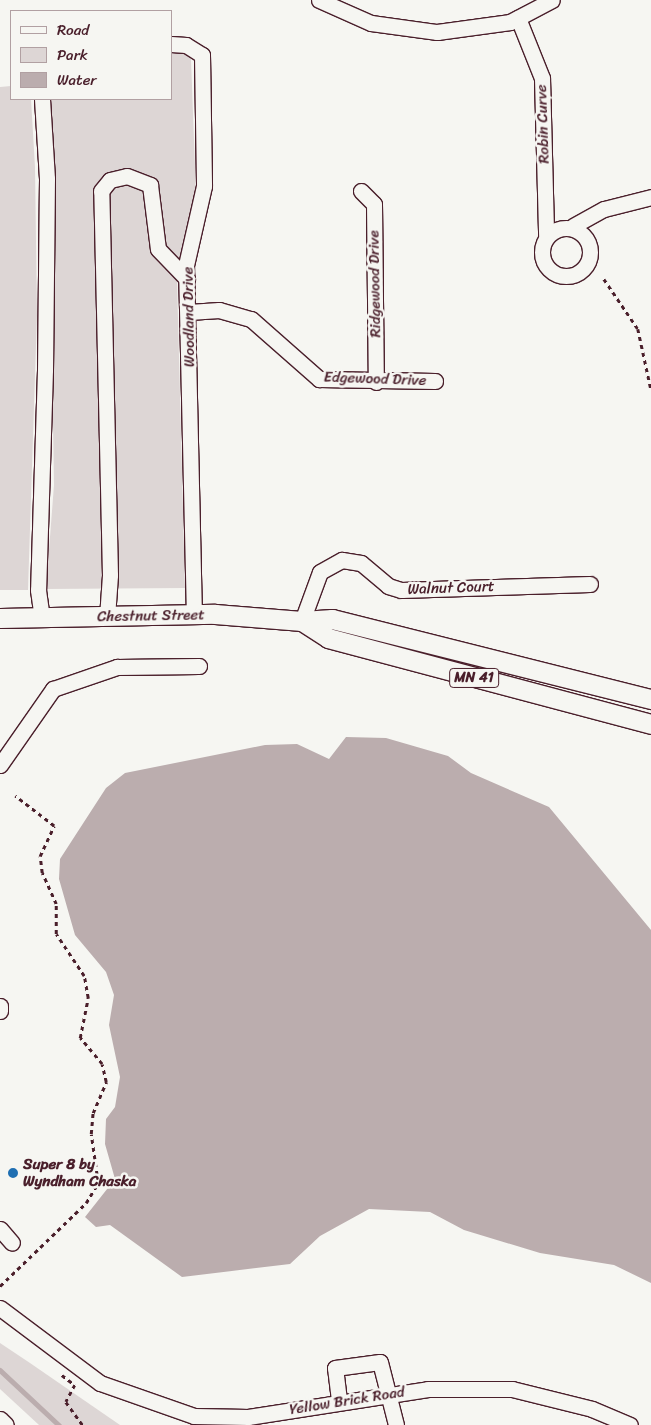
<!DOCTYPE html>
<style>
body{margin:0}
#map{position:relative;width:651px;height:1425px;overflow:hidden;background:#f6f6f2;font-family:Sriracha,sans-serif}
div>[style]{position:absolute}
.green>*{inset:0;background:#ddd6d5}
.water>*{inset:0;background:#bbadae}
.stream>*{height:4.5px;margin:-2.25px;padding:0 2.25px;transform-origin:2.25px;border-radius:2.25px;background:#bbadae}
.path>*{height:2.5px;margin-top:-1.25px;transform-origin:0;background:repeating-linear-gradient(90deg,#4a1f2b 0 4px,transparent 0 8px)}
.roads{filter:drop-shadow(1px 0 #4a1f2b) drop-shadow(-1px 0 #4a1f2b) drop-shadow(0 1px #4a1f2b) drop-shadow(0 -1px #4a1f2b)}
.minor>*{height:15px;margin:-7.5px;padding:0 7.5px;transform-origin:7.5px;border-radius:7.5px;background:#f6f6f2}
.minor>.ring{margin:-7.5px;padding:0;box-sizing:content-box;background:none;border:15px solid #f6f6f2;border-radius:50%}
.major>*{height:19px;margin:-9.5px;padding:0 9.5px;transform-origin:9.5px;border-radius:9.5px;background:#f6f6f2}
.dots>*{width:14px;height:14px;translate:-50% -50%;box-sizing:border-box;border:2px solid #f6f6f2;border-radius:50%}
span{translate:-50% -50%;white-space:nowrap;text-align:center;line-height:1.15;-webkit-text-stroke:5px #f6f6f2;paint-order:stroke}
.shield-label span{padding:1px 4px;background:#f6f6f2;border:1px solid;border-radius:4px;-webkit-text-stroke-width:0}
.shield-label{font-size:14px;color:#4a1f2b;font-weight:700}
.street-label{font-size:15px;color:#4a1f2b}
.poi-label{font-size:15px;color:#4a1f2b;font-weight:700}
.left{translate:0 -50%;text-align:left}
.legend{position:absolute;left:10px;top:10px;width:162px;height:90px;box-sizing:border-box;background:#f6f6f2;border:1px solid #b1a0a2;margin:0;padding:6px 9px;list-style:none;font-size:15px;color:#4a1f2b}
.legend li{display:flex;align-items:center;gap:10px;height:25px}
.legend b{width:25px;border:1px solid #b1a0a2}
</style>
<div id="map">
<div class="green">
<div style="clip-path:polygon(179px 48px,191px 59px,196px 195px,177px 280px,185px 588px,46px 589px,54px 485px,48px 99px,171px 99px,171px 49px)"></div>
<div style="clip-path:polygon(11px 86px,11px 99px,31px 99px,35px 167px,37px 315px,28px 590px,0 590px,0 87px)"></div>
<div style="clip-path:polygon(0 1343px,30px 1363px,120px 1425px,39px 1425px,0 1389px)"></div>
</div>
<div class="water">
<div style="clip-path:polygon(346px 737px,386px 738px,448px 756px,471px 773px,549px 807px,651px 930px,651px 1283px,614px 1265px,540px 1253px,464px 1230px,430px 1212px,369px 1209px,320px 1236px,290px 1264px,182px 1277px,110px 1225px,96px 1227px,85px 1217px,115px 1179px,105px 1144px,106px 1119px,115px 1107px,120px 1077px,109px 1025px,114px 995px,106px 972px,75px 935px,59px 879px,60px 859px,106px 788px,125px 773px,265px 745px,297px 744px,329px 759px)"></div>
</div>
<div class="stream">
<div style="left:0;top:1370px;width:81px;rotate:43deg"></div>
</div>
<div class="path">
<div style="left:604px;top:279px;width:60px;rotate:55.8deg"></div>
<div style="left:638px;top:329px;width:61px;rotate:77.8deg"></div>
<div style="left:0;top:1286px;width:120px;rotate:-44deg"></div>
<div style="left:86px;top:1203px;width:23px;rotate:-59deg"></div>
<div style="left:98px;top:1183px;width:49px;rotate:-98.1deg"></div>
<div style="left:91px;top:1134px;width:21px;rotate:-85deg"></div>
<div style="left:93px;top:1113px;width:34px;rotate:-67deg"></div>
<div style="left:106px;top:1082px;width:18px;rotate:-103deg"></div>
<div style="left:102px;top:1064px;width:34px;rotate:-130deg"></div>
<div style="left:80px;top:1038px;width:41px;rotate:-78.7deg"></div>
<div style="left:88px;top:998px;width:22px;rotate:-100deg"></div>
<div style="left:84px;top:976px;width:50px;rotate:-123.7deg"></div>
<div style="left:56px;top:934px;width:30px;rotate:-90deg"></div>
<div style="left:56px;top:904px;width:34px;rotate:-114deg"></div>
<div style="left:42px;top:873px;width:17px;rotate:-97deg"></div>
<div style="left:40px;top:856px;width:33px;rotate:-65deg"></div>
<div style="left:54px;top:826px;width:49px;rotate:-142.4deg"></div>
<div style="left:62px;top:1375px;width:16px;rotate:38deg"></div>
<div style="left:75px;top:1385px;width:19px;rotate:118deg"></div>
<div style="left:66px;top:1402px;width:29px;rotate:54deg"></div>
</div>
<div class="roads">
<div class="minor">
<div style="left:319px;top:0;width:57px;rotate:23.9deg"></div>
<div style="left:371px;top:23px;width:67px;rotate:7.8deg"></div>
<div style="left:437px;top:32px;width:74px;rotate:-7.8deg"></div>
<div style="left:510px;top:22px;width:47px;rotate:-27.6deg"></div>
<div style="left:518px;top:18px;width:65px;rotate:68.2deg"></div>
<div style="left:542px;top:78px;width:157px;rotate:88.5deg"></div>
<div style="left:171px;top:44px;width:15px;rotate:4deg"></div>
<div style="left:186px;top:45px;width:19px;rotate:32deg"></div>
<div style="left:202px;top:55px;width:131px;rotate:89.1deg"></div>
<div style="left:204px;top:186px;width:81px;rotate:102.8deg"></div>
<div style="left:186px;top:265px;width:350px;rotate:88.7deg"></div>
<div style="left:42px;top:99px;width:80px;rotate:86.4deg"></div>
<div style="left:47px;top:179px;width:191px;rotate:90.6deg"></div>
<div style="left:45px;top:370px;width:220px;rotate:91.8deg"></div>
<div style="left:38px;top:590px;width:28px;rotate:82deg"></div>
<div style="left:361px;top:191px;width:18px;rotate:45deg"></div>
<div style="left:374px;top:204px;width:178px;rotate:89.4deg"></div>
<div style="left:573px;top:226px;width:35px;rotate:-29deg"></div>
<div style="left:604px;top:209px;width:49px;rotate:-14.3deg"></div>
<div class="ring" style="left:542px;top:228px;width:33px;height:33px"></div>
<div style="left:189px;top:312px;width:30px;rotate:-4deg"></div>
<div style="left:219px;top:310px;width:33px;rotate:16deg"></div>
<div style="left:251px;top:319px;width:91px;rotate:41.4deg"></div>
<div style="left:319px;top:379px;width:116px;rotate:1deg"></div>
<div style="left:107px;top:617px;width:42px;rotate:-85.9deg"></div>
<div style="left:110px;top:575px;width:384px;rotate:-91.3deg"></div>
<div style="left:101px;top:191px;width:14px;rotate:-51deg"></div>
<div style="left:110px;top:180px;width:17px;rotate:-13deg"></div>
<div style="left:127px;top:176px;width:25px;rotate:21deg"></div>
<div style="left:150px;top:185px;width:64px;rotate:82.9deg"></div>
<div style="left:158px;top:249px;width:42px;rotate:46deg"></div>
<div style="left:302px;top:621px;width:52px;rotate:-69.8deg"></div>
<div style="left:320px;top:572px;width:25px;rotate:-29deg"></div>
<div style="left:342px;top:560px;width:19px;rotate:9deg"></div>
<div style="left:361px;top:563px;width:35px;rotate:40deg"></div>
<div style="left:388px;top:586px;width:14px;rotate:17deg"></div>
<div style="left:401px;top:590px;width:189px;rotate:-1.8deg"></div>
<div style="left:0;top:765px;width:93px;rotate:-55.1deg"></div>
<div style="left:53px;top:689px;width:68px;rotate:-19deg"></div>
<div style="left:117px;top:667px;width:82px;rotate:-0.7deg"></div>
<div style="left:0;top:1006px;width:5px;rotate:90deg"></div>
<div style="left:0;top:1229px;width:18px;rotate:49deg"></div>
<div style="left:0;top:1308px;width:125px;rotate:36.9deg"></div>
<div style="left:100px;top:1383px;width:100px;rotate:19.3deg"></div>
<div style="left:194px;top:1416px;width:54px;rotate:1.1deg"></div>
<div style="left:248px;top:1417px;width:182px;rotate:-8.8deg"></div>
<div style="left:428px;top:1389px;width:84px"></div>
<div style="left:512px;top:1389px;width:82px;rotate:14deg"></div>
<div style="left:592px;top:1409px;width:41px;rotate:22.8deg"></div>
<div style="left:339px;top:1400px;width:32px;rotate:-97deg"></div>
<div style="left:335px;top:1368px;width:45px;rotate:-7.6deg"></div>
<div style="left:380px;top:1362px;width:65px;rotate:75.7deg"></div>
<div style="left:0;top:1419px;width:8px;rotate:45deg"></div>
</div>
<div class="major">
<div style="left:0;top:618px;width:215px;rotate:-1.1deg"></div>
<div style="left:215px;top:614px;width:87px;rotate:4.6deg"></div>
<div style="left:302px;top:621px;width:30px;rotate:-4deg"></div>
<div style="left:332px;top:619px;width:329px;rotate:14.1deg"></div>
<div style="left:302px;top:621px;width:31px;rotate:33deg"></div>
<div style="left:328px;top:638px;width:334px;rotate:14.9deg"></div>
</div>
</div>
<div class="dots">
<div style="left:13px;top:1173px;background:#1f6fb2"></div>
</div>
<div class="shield-label">
<span style="left:474px;top:678px">MN 41</span>
</div>
<div class="street-label">
<span style="left:543px;top:124px;rotate:-92deg">Robin Curve</span>
<span style="left:375px;top:284px;rotate:-91deg">Ridgewood Drive</span>
<span style="left:189px;top:317px;rotate:-91deg">Woodland Drive</span>
<span style="left:375px;top:379px;rotate:2deg">Edgewood Drive</span>
<span style="left:451px;top:588px;rotate:-2deg">Walnut Court</span>
<span style="left:151px;top:616px;rotate:-1deg">Chestnut Street</span>
<span style="left:347px;top:1401px;rotate:-9deg">Yellow Brick Road</span>
</div>
<div class="poi-label">
<span class="left" style="left:23px;top:1173px">Super 8 by<br>Wyndham Chaska</span>
</div>
<ul class="legend">
<li><b style="height:6px;background:#f6f6f2"></b>Road</li>
<li><b style="height:14px;background:#ddd6d5"></b>Park</li>
<li><b style="height:14px;background:#bbadae"></b>Water</li>
</ul>
</div>
